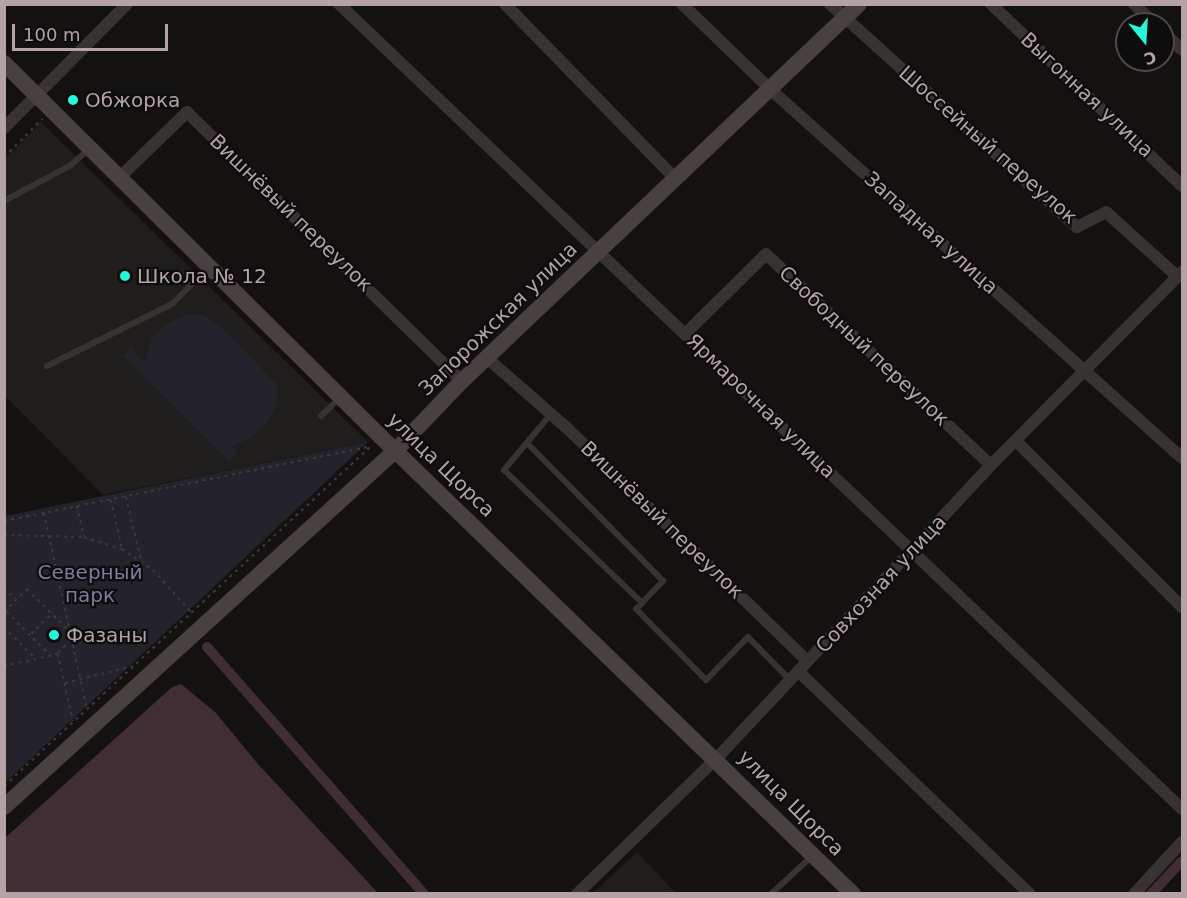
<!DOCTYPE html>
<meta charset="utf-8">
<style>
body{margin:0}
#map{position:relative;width:1187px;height:898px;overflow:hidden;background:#131211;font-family:"DejaVu Sans",sans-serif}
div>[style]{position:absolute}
.built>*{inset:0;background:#201e1d}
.green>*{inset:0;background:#24222b}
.water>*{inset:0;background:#412e35}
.canal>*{height:10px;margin:-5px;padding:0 5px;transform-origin:5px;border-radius:5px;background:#412e35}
.path>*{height:1.5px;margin-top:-0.75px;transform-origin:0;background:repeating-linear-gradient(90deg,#3f3839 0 3px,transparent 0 7.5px)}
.lane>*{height:6px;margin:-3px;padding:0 3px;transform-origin:3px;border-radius:3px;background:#383332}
.street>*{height:12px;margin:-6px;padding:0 6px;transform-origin:6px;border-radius:6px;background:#383332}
.secondary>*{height:16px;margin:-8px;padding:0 8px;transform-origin:8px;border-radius:8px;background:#484041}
.dots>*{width:16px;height:16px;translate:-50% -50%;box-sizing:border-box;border:3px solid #0e0d0d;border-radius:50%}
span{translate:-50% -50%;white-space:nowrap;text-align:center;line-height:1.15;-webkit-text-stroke:4.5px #0e0d0d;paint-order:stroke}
.street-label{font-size:20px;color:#b4a2a4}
.poi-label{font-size:20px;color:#b4a2a4}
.left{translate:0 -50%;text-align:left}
.park-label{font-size:20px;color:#8378a0}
.frame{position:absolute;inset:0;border:6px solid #b4a2a4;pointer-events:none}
.north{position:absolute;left:1115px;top:12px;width:60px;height:60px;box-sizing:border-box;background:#0e0d0d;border:2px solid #504949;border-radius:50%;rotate:162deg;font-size:16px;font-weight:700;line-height:24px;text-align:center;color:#b4a2a4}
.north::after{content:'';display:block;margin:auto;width:21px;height:27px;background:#26f7db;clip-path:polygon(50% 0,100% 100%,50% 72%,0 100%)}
.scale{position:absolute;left:12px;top:24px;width:156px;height:27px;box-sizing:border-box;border:3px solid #b4a2a4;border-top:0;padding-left:8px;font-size:18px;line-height:21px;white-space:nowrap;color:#b4a2a4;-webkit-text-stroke:4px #0e0d0d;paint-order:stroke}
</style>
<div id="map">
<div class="built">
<div style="clip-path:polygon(41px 122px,368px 442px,103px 495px,5px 396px,4px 160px)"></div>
<div style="clip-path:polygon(637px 852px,676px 893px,593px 893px)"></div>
</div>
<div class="green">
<div style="clip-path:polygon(186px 315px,204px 315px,221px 326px,277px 385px,277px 403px,268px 421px,251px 438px,231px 446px,237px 453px,229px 461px,123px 356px,131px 348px,145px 362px,151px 340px,168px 323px)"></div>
<div style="clip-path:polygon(368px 442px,5px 783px,5px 516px)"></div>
</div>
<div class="water">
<div style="clip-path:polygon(181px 684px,216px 713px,257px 763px,378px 893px,5px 893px,5px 838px,171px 688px)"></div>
</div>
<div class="canal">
<div style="left:207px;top:647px;width:329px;rotate:48.7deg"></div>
<div style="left:1151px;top:894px;width:45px;rotate:-46.8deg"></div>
</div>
<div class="path">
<div style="left:4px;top:157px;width:54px;rotate:-45deg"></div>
<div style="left:126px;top:497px;width:64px;rotate:76.4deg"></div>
<div style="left:111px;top:500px;width:49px;rotate:77.1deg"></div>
<div style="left:77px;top:506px;width:31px;rotate:77deg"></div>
<div style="left:44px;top:513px;width:200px;rotate:77.6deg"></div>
<div style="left:4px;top:521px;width:375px;rotate:-11.5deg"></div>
<div style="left:4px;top:535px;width:80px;rotate:1.4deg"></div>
<div style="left:84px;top:537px;width:40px;rotate:18deg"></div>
<div style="left:122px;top:549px;width:37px;rotate:34deg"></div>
<div style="left:153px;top:570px;width:57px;rotate:47.9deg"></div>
<div style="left:4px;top:588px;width:16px;rotate:43deg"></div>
<div style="left:4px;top:612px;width:33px;rotate:-45deg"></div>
<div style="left:27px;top:589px;width:61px;rotate:45deg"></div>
<div style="left:7px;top:612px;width:61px;rotate:45deg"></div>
<div style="left:4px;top:627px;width:44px;rotate:45deg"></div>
<div style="left:31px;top:634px;width:28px;rotate:-45deg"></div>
<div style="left:58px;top:653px;width:19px;rotate:-47deg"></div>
<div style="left:4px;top:666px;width:55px;rotate:-12.5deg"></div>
<div style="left:58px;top:654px;width:69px;rotate:77.4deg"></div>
<div style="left:65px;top:683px;width:70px;rotate:-14deg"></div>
<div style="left:4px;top:786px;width:500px;rotate:-42.81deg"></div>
</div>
<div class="lane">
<div style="left:4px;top:201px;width:76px;rotate:-28.2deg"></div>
<div style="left:71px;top:165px;width:24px;rotate:-42deg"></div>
<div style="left:47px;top:366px;width:140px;rotate:-26.4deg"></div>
<div style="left:172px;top:304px;width:51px;rotate:-45deg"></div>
<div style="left:550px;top:415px;width:72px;rotate:129.9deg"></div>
<div style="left:504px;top:470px;width:192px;rotate:43.9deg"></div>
<div style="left:642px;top:603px;width:8px;rotate:135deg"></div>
<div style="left:636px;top:609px;width:100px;rotate:45.4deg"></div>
<div style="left:706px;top:680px;width:60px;rotate:-45.7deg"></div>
<div style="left:748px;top:637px;width:60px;rotate:45.7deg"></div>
<div style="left:321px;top:416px;width:28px;rotate:-44deg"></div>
<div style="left:527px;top:443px;width:194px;rotate:45.4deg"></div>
<div style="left:663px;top:581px;width:30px;rotate:134deg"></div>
<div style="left:771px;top:894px;width:54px;rotate:-42.8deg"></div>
</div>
<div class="street">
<div style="left:339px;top:4px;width:1166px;rotate:43.68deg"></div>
<div style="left:505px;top:4px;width:242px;rotate:45.7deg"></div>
<div style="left:682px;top:4px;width:122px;rotate:44deg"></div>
<div style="left:770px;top:89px;width:553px;rotate:41.85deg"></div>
<div style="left:830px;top:4px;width:333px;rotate:42.1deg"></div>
<div style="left:1077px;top:227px;width:33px;rotate:-27deg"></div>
<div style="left:1106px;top:212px;width:97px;rotate:42.1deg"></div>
<div style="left:991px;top:4px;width:264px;rotate:43.6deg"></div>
<div style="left:1134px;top:4px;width:29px;rotate:44deg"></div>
<div style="left:1163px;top:32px;width:26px;rotate:43deg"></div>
<div style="left:4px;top:128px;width:175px;rotate:-45.2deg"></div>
<div style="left:119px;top:178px;width:95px;rotate:-44.1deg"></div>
<div style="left:187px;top:112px;width:385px;rotate:44.4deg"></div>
<div style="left:686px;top:333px;width:112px;rotate:-44.6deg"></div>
<div style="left:766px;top:254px;width:308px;rotate:43.2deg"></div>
<div style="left:487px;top:358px;width:108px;rotate:41.2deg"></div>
<div style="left:568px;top:429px;width:333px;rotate:44.1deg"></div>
<div style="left:1016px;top:441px;width:235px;rotate:45deg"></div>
<div style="left:798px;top:671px;width:322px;rotate:43.9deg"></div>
<div style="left:577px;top:894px;width:195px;rotate:-44.2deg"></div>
<div style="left:717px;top:758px;width:401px;rotate:-46.9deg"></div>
<div style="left:991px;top:465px;width:272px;rotate:-45.3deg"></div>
<div style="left:1134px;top:894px;width:71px;rotate:-47.3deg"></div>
</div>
<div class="secondary">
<div style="left:4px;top:63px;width:530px;rotate:44.77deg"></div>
<div style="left:380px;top:436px;width:658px;rotate:44.08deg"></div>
<div style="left:4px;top:807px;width:530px;rotate:-42.32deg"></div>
<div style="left:396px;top:450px;width:95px;rotate:-46.3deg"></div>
<div style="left:462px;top:381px;width:547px;rotate:-43.52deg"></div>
</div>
<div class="dots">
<div style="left:73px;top:100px;background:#26f7db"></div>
<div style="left:125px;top:276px;background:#26f7db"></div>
<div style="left:54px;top:635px;background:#26f7db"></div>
</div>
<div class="street-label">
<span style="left:1087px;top:95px;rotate:43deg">Выгонная улица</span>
<span style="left:988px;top:145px;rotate:41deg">Шоссейный переулок</span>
<span style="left:291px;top:213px;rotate:44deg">Вишнёвый переулок</span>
<span style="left:931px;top:233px;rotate:42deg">Западная улица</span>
<span style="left:498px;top:319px;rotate:-44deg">Запорожская улица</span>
<span style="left:864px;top:346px;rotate:43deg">Свободный переулок</span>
<span style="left:761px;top:406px;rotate:44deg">Ярмарочная улица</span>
<span style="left:441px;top:465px;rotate:44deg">улица Щорса</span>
<span style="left:662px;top:520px;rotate:44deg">Вишнёвый переулок</span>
<span style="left:881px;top:584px;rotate:-47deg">Совхозная улица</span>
<span style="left:791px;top:803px;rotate:45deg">улица Щорса</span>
</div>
<div class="poi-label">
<span class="left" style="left:85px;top:100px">Обжорка</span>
<span class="left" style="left:137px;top:276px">Школа № 12</span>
<span class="left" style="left:66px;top:635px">Фазаны</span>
</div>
<div class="park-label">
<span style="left:90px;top:584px">Северный<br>парк</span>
</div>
<div class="frame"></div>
<div class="north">С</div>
<div class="scale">100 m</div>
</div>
